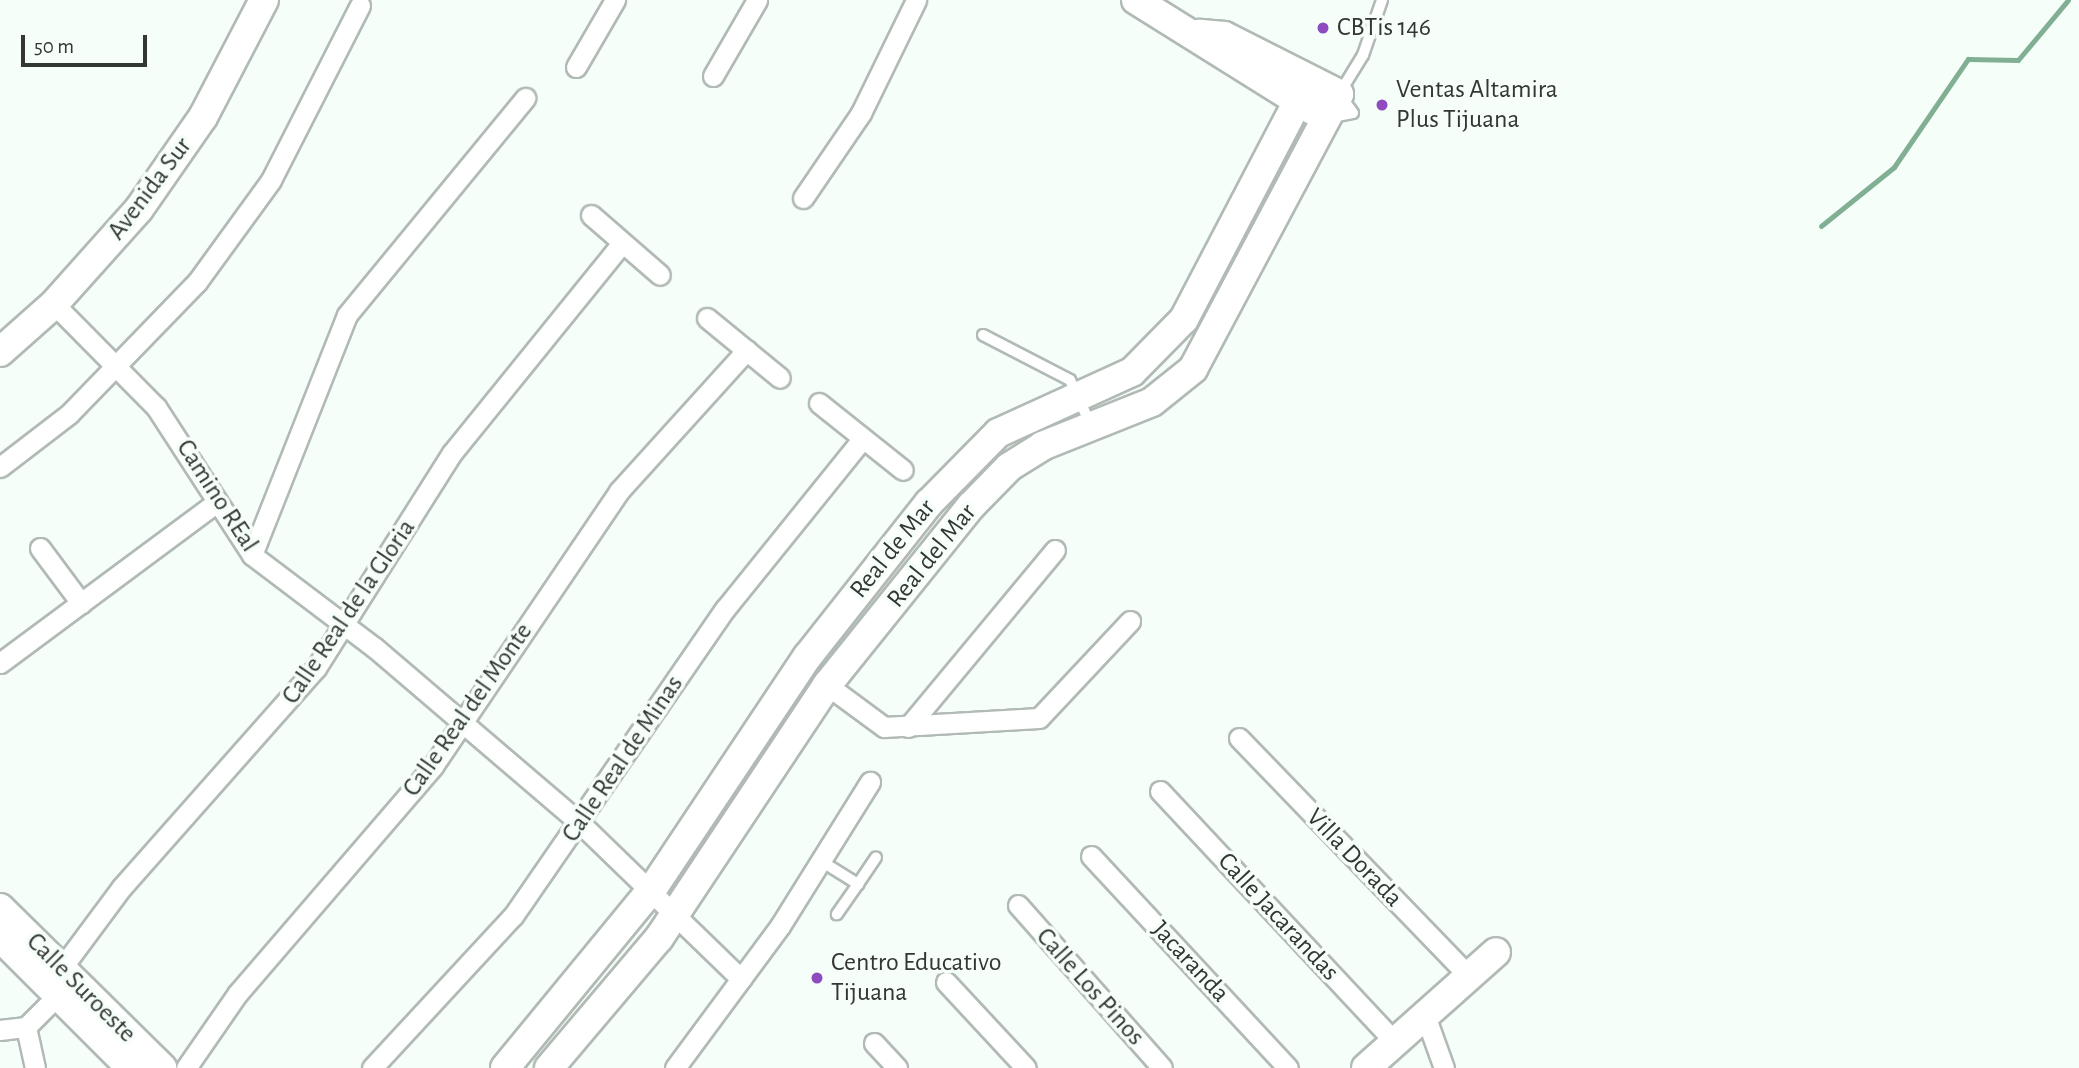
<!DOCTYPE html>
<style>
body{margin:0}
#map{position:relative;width:2079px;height:1068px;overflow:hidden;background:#f5fef8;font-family:"Alegreya Sans",sans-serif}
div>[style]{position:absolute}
.stream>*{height:5px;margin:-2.5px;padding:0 2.5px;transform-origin:2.5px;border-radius:2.5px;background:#81af94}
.roads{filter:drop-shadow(2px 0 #b1bab4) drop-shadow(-2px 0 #b1bab4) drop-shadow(0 2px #b1bab4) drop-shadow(0 -2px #b1bab4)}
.lane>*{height:10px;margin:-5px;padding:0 5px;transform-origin:5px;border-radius:5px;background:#fff}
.street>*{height:19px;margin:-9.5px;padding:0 9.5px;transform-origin:9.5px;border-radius:9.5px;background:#fff}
.secondary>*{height:28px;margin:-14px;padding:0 14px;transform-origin:14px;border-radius:14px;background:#fff}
.dots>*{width:19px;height:19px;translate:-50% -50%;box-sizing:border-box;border:4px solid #f5fef8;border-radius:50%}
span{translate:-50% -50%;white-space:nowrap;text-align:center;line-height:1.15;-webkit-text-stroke:7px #f5fef8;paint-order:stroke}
.poi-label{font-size:26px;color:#333634}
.left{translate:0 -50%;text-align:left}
.street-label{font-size:26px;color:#333634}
.scale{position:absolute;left:21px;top:35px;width:126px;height:32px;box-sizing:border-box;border:4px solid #333634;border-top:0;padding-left:9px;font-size:21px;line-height:24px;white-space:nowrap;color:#333634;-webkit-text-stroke:5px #f5fef8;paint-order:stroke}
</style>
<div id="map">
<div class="stream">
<div style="left:1821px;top:226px;width:94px;rotate:-38.9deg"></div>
<div style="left:1894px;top:167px;width:131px;rotate:-55.6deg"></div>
<div style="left:1968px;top:59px;width:50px;rotate:1.1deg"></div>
<div style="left:2018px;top:60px;width:78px;rotate:-50.2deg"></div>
</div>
<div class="roads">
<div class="lane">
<div style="left:1332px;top:117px;width:21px;rotate:-11deg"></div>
<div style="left:1353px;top:113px;width:24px;rotate:-126deg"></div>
<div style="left:1339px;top:94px;width:46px;rotate:-58.4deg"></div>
<div style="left:1363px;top:55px;width:58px;rotate:-70.9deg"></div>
<div style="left:983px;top:335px;width:98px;rotate:27.3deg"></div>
<div style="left:1070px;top:380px;width:47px;rotate:65.1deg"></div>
<div style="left:821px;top:861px;width:44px;rotate:31.9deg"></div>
<div style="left:858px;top:884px;width:37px;rotate:125deg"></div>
<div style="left:858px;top:884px;width:32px;rotate:-56deg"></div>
</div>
<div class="street">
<div style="left:576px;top:67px;width:78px;rotate:-59.8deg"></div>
<div style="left:713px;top:76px;width:88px;rotate:-59.9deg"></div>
<div style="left:803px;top:198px;width:103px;rotate:-55.7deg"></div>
<div style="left:861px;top:113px;width:126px;rotate:-64deg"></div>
<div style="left:591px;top:215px;width:91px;rotate:41deg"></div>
<div style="left:54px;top:304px;width:145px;rotate:45.3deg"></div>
<div style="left:156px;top:407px;width:176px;rotate:57deg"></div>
<div style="left:252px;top:555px;width:154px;rotate:37.1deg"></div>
<div style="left:375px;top:648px;width:270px;rotate:40.5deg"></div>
<div style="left:580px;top:823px;width:224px;rotate:44.1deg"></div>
<div style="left:707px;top:318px;width:94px;rotate:39.4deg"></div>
<div style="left:819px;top:403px;width:107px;rotate:38.6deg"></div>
<div style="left:0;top:467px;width:87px;rotate:-37.5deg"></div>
<div style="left:69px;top:414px;width:184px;rotate:-45.9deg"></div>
<div style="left:197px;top:282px;width:126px;rotate:-54deg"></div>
<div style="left:271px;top:180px;width:196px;rotate:-63deg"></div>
<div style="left:40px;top:548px;width:69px;rotate:53.3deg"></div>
<div style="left:252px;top:555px;width:258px;rotate:-68.4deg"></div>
<div style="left:347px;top:315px;width:281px;rotate:-50.6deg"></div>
<div style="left:0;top:663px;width:270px;rotate:-36.6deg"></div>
<div style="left:827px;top:685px;width:71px;rotate:36.4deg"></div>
<div style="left:884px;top:727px;width:155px;rotate:-3.3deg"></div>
<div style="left:1039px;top:718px;width:133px;rotate:-46.8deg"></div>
<div style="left:908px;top:727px;width:230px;rotate:-50.3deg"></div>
<div style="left:1239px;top:738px;width:332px;rotate:46deg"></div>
<div style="left:1160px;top:791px;width:347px;rotate:46.9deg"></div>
<div style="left:1091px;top:856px;width:289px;rotate:47.1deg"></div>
<div style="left:1018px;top:905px;width:217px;rotate:48.5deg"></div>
<div style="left:61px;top:969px;width:102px;rotate:-53.4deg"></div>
<div style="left:122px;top:887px;width:293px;rotate:-48.5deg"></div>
<div style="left:316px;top:668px;width:254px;rotate:-57.7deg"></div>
<div style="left:452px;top:453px;width:270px;rotate:-51deg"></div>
<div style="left:946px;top:982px;width:117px;rotate:47.1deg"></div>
<div style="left:1426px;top:1018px;width:53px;rotate:70.2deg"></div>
<div style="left:26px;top:1027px;width:44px;rotate:-45deg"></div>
<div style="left:26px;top:1027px;width:42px;rotate:77.6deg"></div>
<div style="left:0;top:1030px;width:26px;rotate:-7deg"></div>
<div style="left:874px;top:1043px;width:34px;rotate:47deg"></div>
<div style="left:186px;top:1068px;width:91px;rotate:-55.3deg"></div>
<div style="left:238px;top:993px;width:299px;rotate:-49.3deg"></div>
<div style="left:433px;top:766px;width:332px;rotate:-55.9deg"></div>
<div style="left:619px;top:491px;width:190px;rotate:-47.8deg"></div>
<div style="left:372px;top:1068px;width:207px;rotate:-47.2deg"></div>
<div style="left:513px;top:916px;width:373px;rotate:-55.4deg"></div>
<div style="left:725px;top:609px;width:218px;rotate:-51.1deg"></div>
<div style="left:675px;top:1068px;width:177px;rotate:-53.5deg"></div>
<div style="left:780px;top:926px;width:170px;rotate:-58deg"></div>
</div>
<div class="secondary">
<div style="left:1136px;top:0;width:208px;rotate:32deg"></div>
<div style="left:0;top:352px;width:72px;rotate:-41.6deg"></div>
<div style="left:54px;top:304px;width:127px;rotate:-48.2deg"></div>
<div style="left:139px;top:209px;width:112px;rotate:-55.2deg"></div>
<div style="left:203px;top:117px;width:132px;rotate:-62.5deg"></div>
<div style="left:0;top:908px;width:228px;rotate:44.6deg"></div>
<div style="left:0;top:937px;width:185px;rotate:45deg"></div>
<div style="left:505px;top:1068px;width:233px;rotate:-50.6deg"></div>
<div style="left:653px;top:888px;width:279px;rotate:-56.3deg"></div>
<div style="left:808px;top:656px;width:195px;rotate:-51.7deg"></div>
<div style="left:929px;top:503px;width:98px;rotate:-45.4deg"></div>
<div style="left:998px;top:433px;width:147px;rotate:-24.5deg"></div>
<div style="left:1132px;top:372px;width:74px;rotate:-45.5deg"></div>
<div style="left:1184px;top:319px;width:270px;rotate:-62.4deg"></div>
<div style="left:549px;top:1068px;width:170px;rotate:-49.8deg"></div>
<div style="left:659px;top:938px;width:304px;rotate:-56.4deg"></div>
<div style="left:827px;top:685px;width:230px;rotate:-51.2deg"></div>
<div style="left:971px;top:506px;width:54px;rotate:-45.7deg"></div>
<div style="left:1009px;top:467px;width:39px;rotate:-32deg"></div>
<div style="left:1042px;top:446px;width:118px;rotate:-21.8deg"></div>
<div style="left:1152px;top:402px;width:53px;rotate:-38.8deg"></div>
<div style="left:1193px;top:369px;width:311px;rotate:-62deg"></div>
<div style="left:1339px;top:94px;width:129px;rotate:-153.2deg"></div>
<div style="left:1224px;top:36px;width:25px;rotate:-175deg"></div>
<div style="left:1366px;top:1068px;width:174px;rotate:-41.7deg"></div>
</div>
</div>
<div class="dots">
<div style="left:1323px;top:28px;background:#8f4cc0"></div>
<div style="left:1382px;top:105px;background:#8f4cc0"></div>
<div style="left:817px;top:978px;background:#8f4cc0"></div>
</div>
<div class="poi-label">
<span class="left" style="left:1337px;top:28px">CBTis 146</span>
<span class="left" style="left:1396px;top:105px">Ventas Altamira<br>Plus Tijuana</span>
<span class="left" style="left:831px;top:978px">Centro Educativo<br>Tijuana</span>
</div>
<div class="street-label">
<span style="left:150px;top:189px;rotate:-53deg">Avenida Sur</span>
<span style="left:217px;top:496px;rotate:57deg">Camino REal</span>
<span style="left:893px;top:549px;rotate:-51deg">Real de Mar</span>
<span style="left:932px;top:556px;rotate:-51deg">Real del Mar</span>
<span style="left:349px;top:612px;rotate:-56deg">Calle Real de la Gloria</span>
<span style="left:468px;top:710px;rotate:-55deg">Calle Real del Monte</span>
<span style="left:623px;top:759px;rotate:-56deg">Calle Real de Minas</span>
<span style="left:1354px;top:858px;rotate:46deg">Villa Dorada</span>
<span style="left:1278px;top:917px;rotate:47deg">Calle Jacarandas</span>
<span style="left:1190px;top:962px;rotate:47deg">Jacaranda</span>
<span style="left:1090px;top:987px;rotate:48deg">Calle Los Pinos</span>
<span style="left:81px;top:988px;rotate:45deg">Calle Suroeste</span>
</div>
<div class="scale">50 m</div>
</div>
